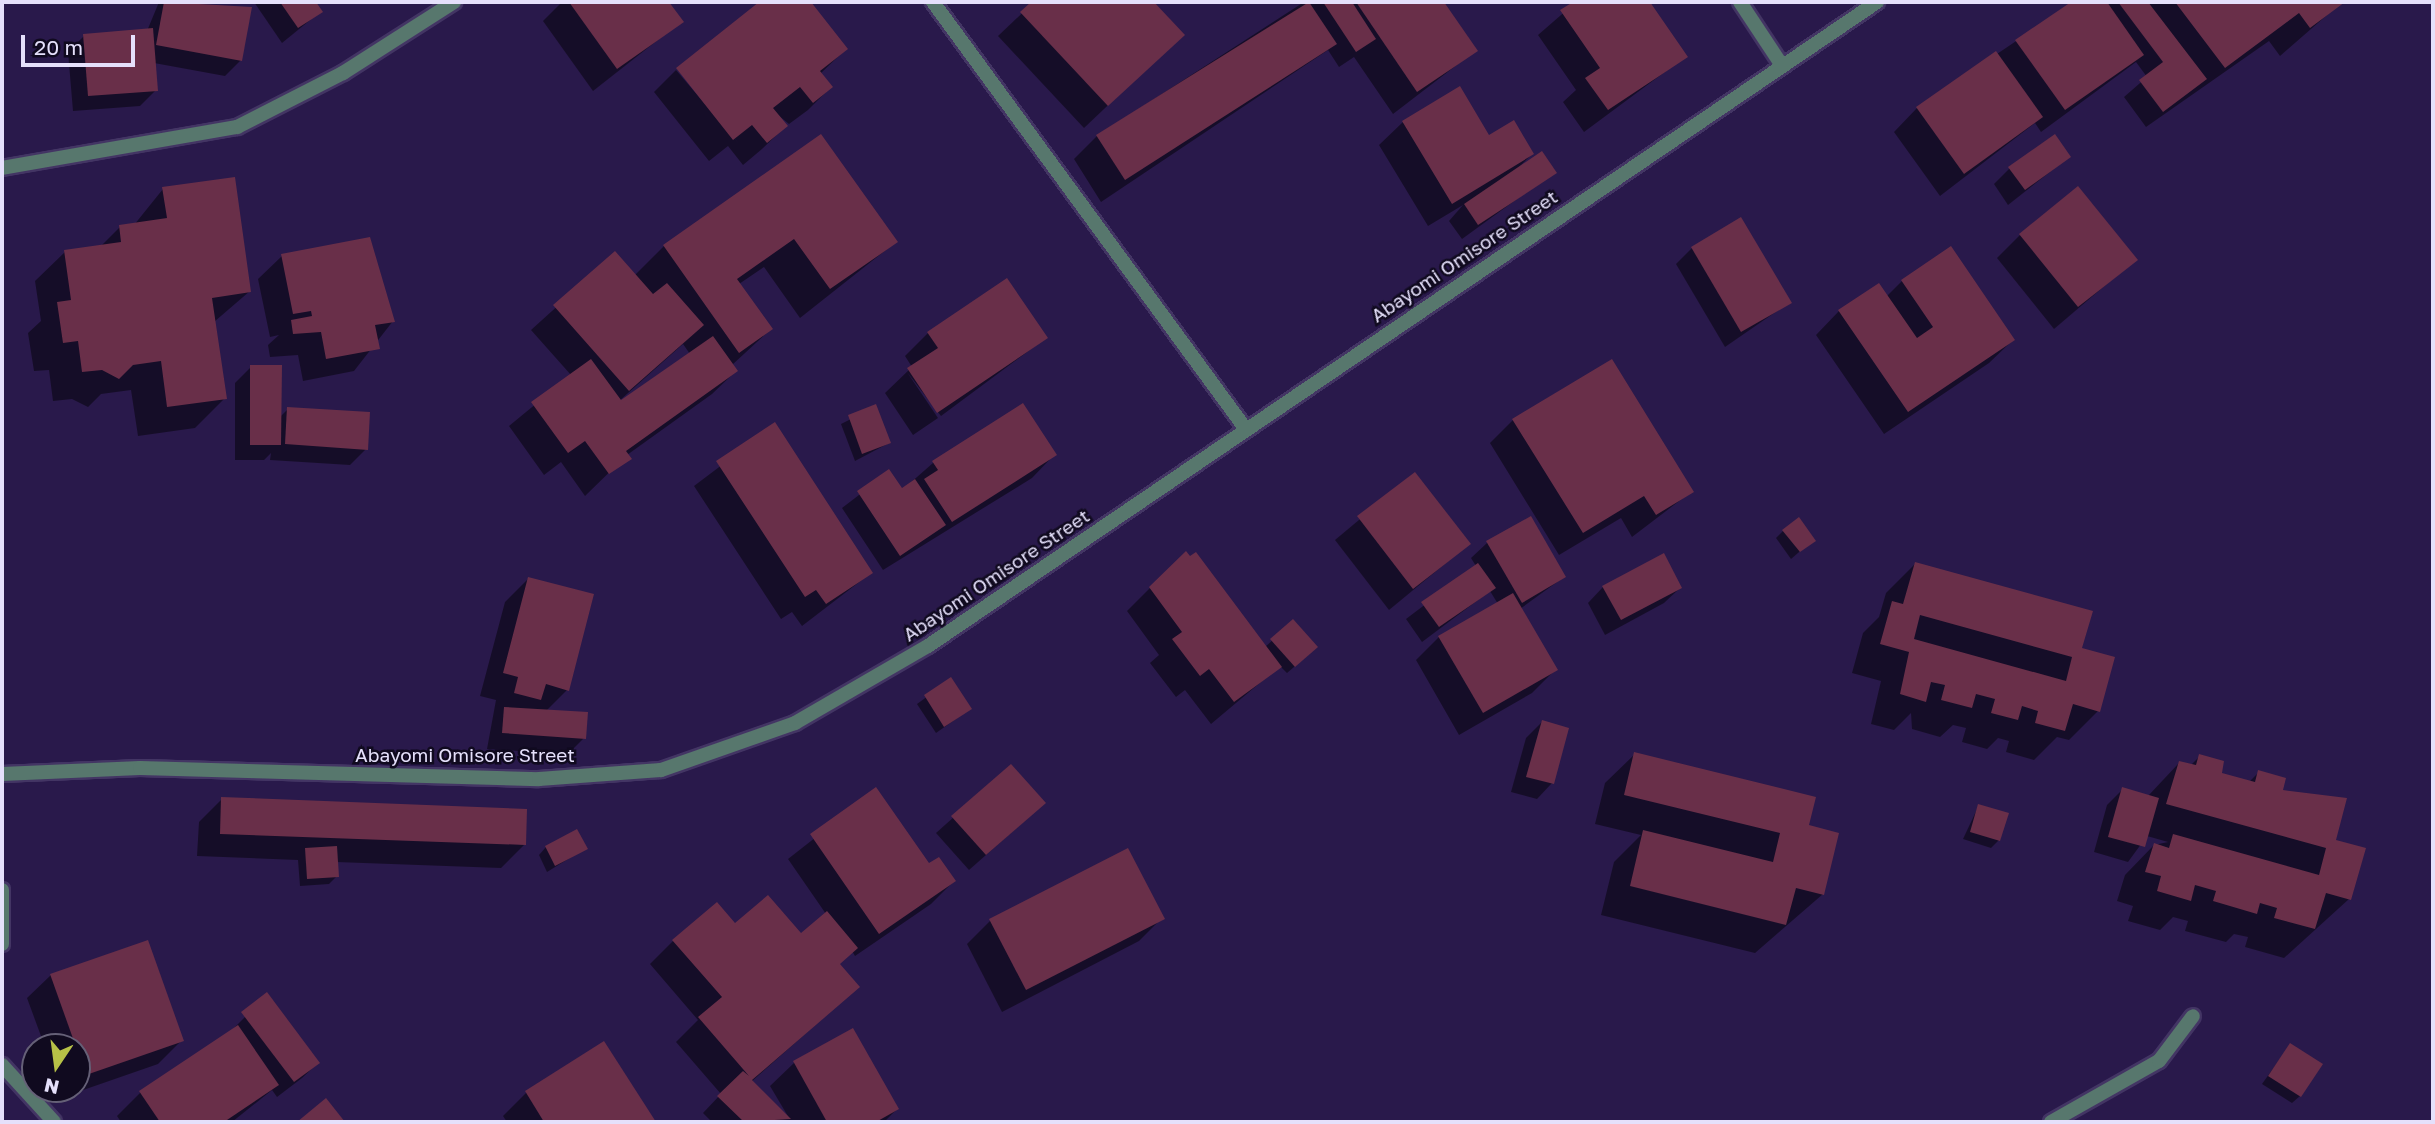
<!DOCTYPE html>
<style>
body{margin:0}
#map{position:relative;width:2435px;height:1124px;overflow:hidden;background:#29194b;font-family:"Golos Text",sans-serif}
div>[style]{position:absolute}
.shadow>*{inset:0;background:#0007}
.building>*{inset:0;background:#692f49}
.roads{filter:drop-shadow(2px 0 #433564) drop-shadow(-2px 0 #433564) drop-shadow(0 2px #433564) drop-shadow(0 -2px #433564)}
.street>*{height:14px;margin:-7px;padding:0 7px;transform-origin:7px;border-radius:7px;background:#57776d}
span{translate:-50% -50%;white-space:nowrap;text-align:center;line-height:1.15;-webkit-text-stroke:5px #100a1f;paint-order:stroke}
.street-label{font-size:19px;color:#e5e0fb}
.frame{position:absolute;inset:0;border:4px solid #e5e0fb;pointer-events:none}
.north{position:absolute;left:21px;top:1033px;width:70px;height:70px;box-sizing:border-box;background:#100a1f;border:2px solid #656077;border-radius:50%;rotate:193deg;font-size:19px;font-weight:700;line-height:28px;text-align:center;color:#e5e0fb}
.north::after{content:'';display:block;margin:auto;width:24px;height:32px;background:#b7c147;clip-path:polygon(50% 0,100% 100%,50% 72%,0 100%)}
.scale{position:absolute;left:21px;top:35px;width:114px;height:32px;box-sizing:border-box;border:4px solid #e5e0fb;border-top:0;padding-left:9px;font-size:21px;line-height:24px;white-space:nowrap;color:#e5e0fb;-webkit-text-stroke:5px #100a1f;paint-order:stroke}
</style>
<div id="map">
<div class="shadow">
<div style="clip-path:polygon(159px 2px,250px 9px,241px 60px,225px 76px,154px 63px,156px 90px,140px 106px,73px 111px,68px 52px,84px 36px,147px 31px)"></div>
<div style="clip-path:polygon(254px 2px,314px 2px,320px 12px,282px 43px)"></div>
<div style="clip-path:polygon(562px 2px,667px 2px,682px 21px,593px 91px,543px 21px)"></div>
<div style="clip-path:polygon(762px 2px,809px 2px,846px 49px,820px 74px,831px 87px,808px 110px,789px 124px,773px 111px,786px 126px,762px 149px,743px 165px,728px 146px,709px 161px,654px 92px,676px 70px,740px 145px,677px 69px)"></div>
<div style="clip-path:polygon(1034px 2px,1152px 2px,1182px 35px,1084px 128px,998px 36px)"></div>
<div style="clip-path:polygon(1304px 2px,1442px 2px,1475px 51px,1393px 114px,1354px 57px,1339px 67px,1328px 50px,1101px 202px,1074px 159px,1097px 136px)"></div>
<div style="clip-path:polygon(1576px 2px,1648px 2px,1685px 57px,1584px 132px,1563px 102px,1576px 90px,1538px 35px)"></div>
<div style="clip-path:polygon(2074px 2px,2342px 2px,2280px 56px,2269px 41px,2146px 127px,2124px 97px,2147px 77px,2136px 62px,2041px 132px,2035px 123px,1940px 196px,1894px 132px,1917px 108px)"></div>
<div style="clip-path:polygon(1459px 88px,1489px 137px,1532px 154px,1520px 166px,1554px 172px,1462px 239px,1449px 221px,1463px 205px,1428px 226px,1379px 145px,1403px 122px)"></div>
<div style="clip-path:polygon(evenodd,821px 136px,896px 242px,800px 318px,764px 267px,739px 284px,771px 329px,732px 365px,736px 371px,712px 394px,627px 455px,585px 496px,561px 462px,544px 475px,509px 426px,571px 375px,531px 330px,615px 254px,634px 276px,664px 246px,821px 136px,683px 344px,690px 354px,619px 404px,618px 402px,683px 344px)"></div>
<div style="clip-path:polygon(2069px 157px,2008px 205px,1994px 184px,2009px 169px)"></div>
<div style="clip-path:polygon(163px 189px,250px 291px,214px 322px,225px 398px,195px 428px,138px 436px,131px 390px,101px 394px,88px 407px,72px 399px,53px 401px,49px 370px,34px 371px,28px 333px,41px 321px,35px 281px,65px 252px,100px 247px,120px 227px,134px 225px)"></div>
<div style="clip-path:polygon(2020px 235px,2135px 260px,2054px 329px,1997px 258px)"></div>
<div style="clip-path:polygon(1692px 248px,1790px 302px,1725px 347px,1676px 264px)"></div>
<div style="clip-path:polygon(282px 256px,393px 321px,354px 371px,303px 381px,298px 355px,270px 357px,268px 345px,279px 335px,270px 337px,258px 279px)"></div>
<div style="clip-path:polygon(1902px 281px,2013px 340px,1989px 363px,1884px 434px,1816px 335px,1839px 311px,1886px 297px)"></div>
<div style="clip-path:polygon(928px 333px,1046px 338px,941px 416px,907px 372px,938px 418px,913px 435px,885px 393px,912px 367px,905px 356px)"></div>
<div style="clip-path:polygon(251px 367px,280px 417px,288px 409px,366px 449px,350px 465px,270px 460px,271px 453px,264px 460px,235px 460px,235px 383px)"></div>
<div style="clip-path:polygon(1023px 405px,1055px 454px,1032px 478px,883px 570px,842px 508px,889px 472px,901px 491px,933px 463px)"></div>
<div style="clip-path:polygon(875px 407px,889px 443px,855px 461px,841px 424px)"></div>
<div style="clip-path:polygon(1513px 420px,1691px 492px,1632px 537px,1621px 518px,1559px 555px,1490px 443px)"></div>
<div style="clip-path:polygon(775px 425px,871px 573px,802px 626px,792px 612px,781px 619px,694px 486px)"></div>
<div style="clip-path:polygon(1414px 474px,1469px 544px,1389px 610px,1335px 540px)"></div>
<div style="clip-path:polygon(1530px 518px,1564px 577px,1520px 609px,1556px 669px,1532px 693px,1459px 735px,1416px 660px,1439px 637px,1498px 604px,1490px 591px,1422px 642px,1406px 619px,1476px 566px,1471px 558px,1487px 543px)"></div>
<div style="clip-path:polygon(1783px 531px,1813px 540px,1791px 559px,1776px 538px)"></div>
<div style="clip-path:polygon(1915px 564px,2080px 649px,2098px 711px,2069px 740px,2057px 737px,2034px 760px,2006px 752px,2009px 741px,1998px 738px,1987px 749px,1962px 742px,1966px 728px,1953px 725px,1940px 737px,1912px 729px,1911px 713px,1894px 730px,1871px 724px,1881px 681px,1852px 673px,1863px 633px,1879px 617px,1886px 593px)"></div>
<div style="clip-path:polygon(528px 579px,567px 690px,546px 711px,584px 738px,568px 754px,487px 749px,496px 700px,480px 696px,505px 602px)"></div>
<div style="clip-path:polygon(1603px 587px,1680px 588px,1664px 603px,1605px 635px,1588px 603px)"></div>
<div style="clip-path:polygon(1150px 588px,1265px 647px,1293px 622px,1308px 655px,1287px 673px,1280px 666px,1211px 724px,1185px 690px,1176px 697px,1150px 663px,1159px 655px,1127px 611px)"></div>
<div style="clip-path:polygon(950px 680px,970px 709px,936px 733px,917px 704px)"></div>
<div style="clip-path:polygon(1542px 722px,1552px 783px,1537px 799px,1511px 792px,1526px 738px)"></div>
<div style="clip-path:polygon(1635px 754px,1807px 826px,1823px 894px,1755px 953px,1601px 915px,1614px 862px,1641px 835px,1595px 824px,1605px 783px)"></div>
<div style="clip-path:polygon(2200px 756px,2220px 774px,2249px 782px,2259px 772px,2281px 791px,2345px 799px,2334px 841px,2349px 899px,2284px 958px,2245px 947px,2248px 937px,2234px 934px,2226px 942px,2185px 931px,2188px 921px,2173px 917px,2160px 930px,2128px 921px,2133px 906px,2117px 901px,2125px 875px,2154px 845px,2168px 842px,2147px 836px,2128px 862px,2094px 852px,2107px 805px,2123px 789px,2148px 796px,2179px 763px,2190px 766px)"></div>
<div style="clip-path:polygon(1011px 766px,1028px 818px,969px 870px,936px 833px)"></div>
<div style="clip-path:polygon(876px 790px,929px 865px,954px 881px,931px 904px,855px 956px,852px 951px,838px 965px,858px 987px,751px 1082px,789px 1118px,770px 1086px,794px 1063px,853px 1030px,897px 1109px,884px 1122px,712px 1122px,703px 1113px,721px 1094px,676px 1042px,698px 1020px,650px 964px,673px 941px,735px 926px,801px 936px,826px 914px,788px 859px)"></div>
<div style="clip-path:polygon(222px 799px,524px 845px,501px 868px,336px 862px,337px 876px,329px 884px,300px 886px,298px 860px,197px 856px,199px 822px)"></div>
<div style="clip-path:polygon(1979px 805px,1999px 840px,1991px 848px,1963px 839px)"></div>
<div style="clip-path:polygon(546px 847px,586px 848px,547px 872px,539px 855px)"></div>
<div style="clip-path:polygon(1162px 918px,1139px 941px,1002px 1012px,967px 944px,990px 921px)"></div>
<div style="clip-path:polygon(51px 975px,182px 1040px,158px 1064px,63px 1097px,60px 1089px,77px 1089px,77px 1047px,45px 1047px,27px 998px)"></div>
<div style="clip-path:polygon(267px 995px,318px 1063px,302px 1078px,277px 1097px,272px 1090px,232px 1122px,121px 1122px,117px 1116px,140px 1093px,229px 1033px)"></div>
<div style="clip-path:polygon(604px 1044px,654px 1122px,507px 1122px,503px 1116px,526px 1093px)"></div>
<div style="clip-path:polygon(2290px 1045px,2300px 1096px,2292px 1103px,2262px 1084px)"></div>
</div>
<div class="building">
<div style="clip-path:polygon(164px 2px,252px 7px,242px 61px,156px 45px)"></div>
<div style="clip-path:polygon(280px 2px,316px 2px,323px 12px,298px 28px)"></div>
<div style="clip-path:polygon(569px 2px,669px 2px,684px 22px,617px 69px)"></div>
<div style="clip-path:polygon(759px 2px,811px 2px,848px 49px,820px 71px,833px 87px,813px 103px,800px 87px,773px 108px,788px 126px,767px 143px,752px 125px,733px 140px,676px 68px)"></div>
<div style="clip-path:polygon(1031px 2px,1154px 2px,1185px 35px,1108px 106px,1020px 12px)"></div>
<div style="clip-path:polygon(1309px 2px,1337px 44px,1125px 180px,1096px 135px)"></div>
<div style="clip-path:polygon(1323px 2px,1352px 2px,1376px 39px,1356px 52px)"></div>
<div style="clip-path:polygon(1356px 2px,1444px 2px,1478px 51px,1417px 92px)"></div>
<div style="clip-path:polygon(1573px 2px,1650px 2px,1688px 57px,1608px 110px,1585px 78px,1600px 68px,1560px 10px)"></div>
<div style="clip-path:polygon(2071px 2px,2107px 2px,2144px 55px,2065px 110px,2015px 40px)"></div>
<div style="clip-path:polygon(2118px 2px,2148px 2px,2207px 79px,2163px 112px,2139px 80px,2163px 62px)"></div>
<div style="clip-path:polygon(2175px 2px,2345px 2px,2310px 28px,2299px 13px,2225px 68px)"></div>
<div style="clip-path:polygon(153px 28px,158px 91px,88px 96px,83px 34px)"></div>
<div style="clip-path:polygon(1996px 51px,2043px 117px,1964px 174px,1916px 107px)"></div>
<div style="clip-path:polygon(1460px 86px,1489px 135px,1514px 120px,1534px 154px,1452px 204px,1402px 121px)"></div>
<div style="clip-path:polygon(821px 134px,898px 242px,830px 289px,794px 239px,737px 279px,773px 329px,739px 353px,663px 245px)"></div>
<div style="clip-path:polygon(2055px 134px,2071px 157px,2025px 190px,2008px 167px)"></div>
<div style="clip-path:polygon(1542px 151px,1557px 173px,1478px 225px,1464px 204px)"></div>
<div style="clip-path:polygon(235px 177px,251px 292px,212px 298px,227px 399px,167px 407px,161px 361px,133px 365px,119px 379px,102px 370px,82px 372px,78px 341px,63px 343px,57px 302px,71px 300px,64px 250px,121px 242px,119px 225px,167px 218px,162px 187px)"></div>
<div style="clip-path:polygon(2078px 186px,2138px 260px,2078px 307px,2019px 234px)"></div>
<div style="clip-path:polygon(1741px 217px,1792px 303px,1741px 332px,1691px 247px)"></div>
<div style="clip-path:polygon(370px 237px,395px 322px,375px 325px,380px 349px,326px 359px,321px 332px,293px 334px,291px 320px,312px 316px,311px 311px,293px 314px,281px 254px)"></div>
<div style="clip-path:polygon(1951px 246px,2015px 340px,1908px 412px,1838px 310px,1879px 283px,1917px 338px,1933px 327px,1901px 280px)"></div>
<div style="clip-path:polygon(615px 251px,653px 294px,667px 283px,704px 325px,629px 391px,553px 305px)"></div>
<div style="clip-path:polygon(1007px 278px,1048px 338px,937px 413px,907px 368px,938px 348px,927px 332px)"></div>
<div style="clip-path:polygon(713px 336px,738px 371px,626px 451px,632px 459px,609px 474px,585px 441px,568px 453px,531px 402px,591px 359px,621px 400px)"></div>
<div style="clip-path:polygon(1612px 359px,1694px 492px,1656px 515px,1644px 496px,1583px 533px,1512px 419px)"></div>
<div style="clip-path:polygon(250px 365px,282px 365px,281px 445px,250px 445px)"></div>
<div style="clip-path:polygon(1023px 403px,1057px 455px,952px 522px,924px 479px,938px 470px,932px 461px)"></div>
<div style="clip-path:polygon(876px 404px,891px 443px,862px 454px,848px 415px)"></div>
<div style="clip-path:polygon(287px 407px,370px 412px,368px 450px,285px 444px)"></div>
<div style="clip-path:polygon(775px 422px,873px 573px,826px 604px,816px 590px,805px 597px,716px 461px)"></div>
<div style="clip-path:polygon(889px 469px,902px 488px,915px 479px,946px 525px,900px 556px,857px 491px)"></div>
<div style="clip-path:polygon(1415px 472px,1471px 544px,1413px 589px,1357px 516px)"></div>
<div style="clip-path:polygon(1531px 516px,1566px 577px,1522px 603px,1486px 541px)"></div>
<div style="clip-path:polygon(1799px 517px,1816px 541px,1800px 552px,1782px 530px)"></div>
<div style="clip-path:polygon(1186px 551px,1190px 556px,1196px 552px,1282px 667px,1234px 702px,1209px 669px,1200px 676px,1172px 639px,1182px 632px,1149px 587px)"></div>
<div style="clip-path:polygon(1664px 553px,1682px 588px,1621px 620px,1602px 586px)"></div>
<div style="clip-path:polygon(evenodd,1915px 562px,2093px 611px,2082px 648px,2115px 657px,2100px 712px,2073px 704px,2065px 731px,2035px 723px,2038px 711px,2022px 706px,2018px 720px,1991px 713px,1995px 699px,1976px 694px,1972px 708px,1941px 700px,1945px 685px,1931px 682px,1926px 702px,1900px 694px,1909px 652px,1880px 644px,1892px 601px,1903px 604px,1915px 562px,1920px 615px,2072px 657px,2066px 681px,1914px 639px,1920px 615px)"></div>
<div style="clip-path:polygon(1478px 563px,1496px 588px,1439px 627px,1421px 602px)"></div>
<div style="clip-path:polygon(528px 577px,594px 594px,569px 691px,546px 684px,541px 700px,514px 693px,518px 677px,503px 673px)"></div>
<div style="clip-path:polygon(1513px 593px,1558px 670px,1483px 713px,1438px 636px)"></div>
<div style="clip-path:polygon(1293px 619px,1318px 647px,1295px 667px,1270px 639px)"></div>
<div style="clip-path:polygon(951px 677px,972px 709px,944px 727px,924px 695px)"></div>
<div style="clip-path:polygon(504px 707px,588px 712px,586px 739px,502px 733px)"></div>
<div style="clip-path:polygon(1542px 720px,1569px 728px,1554px 784px,1526px 777px)"></div>
<div style="clip-path:polygon(1634px 752px,1816px 797px,1809px 825px,1839px 833px,1824px 895px,1796px 888px,1786px 925px,1630px 886px,1643px 830px,1773px 862px,1780px 833px,1624px 795px)"></div>
<div style="clip-path:polygon(2199px 754px,2224px 761px,2222px 773px,2255px 782px,2258px 770px,2286px 778px,2283px 790px,2347px 798px,2336px 840px,2366px 848px,2351px 900px,2326px 893px,2315px 929px,2274px 918px,2277px 908px,2260px 903px,2257px 914px,2213px 901px,2216px 891px,2195px 885px,2191px 901px,2157px 891px,2161px 876px,2145px 872px,2154px 843px,2169px 848px,2173px 834px,2319px 875px,2326px 848px,2166px 804px,2179px 761px,2196px 765px)"></div>
<div style="clip-path:polygon(1011px 764px,1046px 803px,986px 855px,951px 816px)"></div>
<div style="clip-path:polygon(876px 787px,929px 863px,939px 857px,956px 881px,879px 934px,810px 834px)"></div>
<div style="clip-path:polygon(2122px 787px,2159px 798px,2145px 847px,2108px 837px)"></div>
<div style="clip-path:polygon(221px 797px,527px 809px,526px 845px,220px 834px)"></div>
<div style="clip-path:polygon(1978px 804px,2009px 813px,2000px 841px,1970px 832px)"></div>
<div style="clip-path:polygon(577px 829px,588px 849px,555px 866px,545px 846px)"></div>
<div style="clip-path:polygon(337px 846px,339px 877px,307px 879px,305px 848px)"></div>
<div style="clip-path:polygon(1128px 848px,1165px 919px,1026px 990px,989px 919px)"></div>
<div style="clip-path:polygon(768px 895px,801px 933px,827px 911px,858px 948px,840px 964px,860px 987px,752px 1080px,791px 1119px,744px 1122px,717px 1096px,743px 1071px,749px 1076px,698px 1017px,722px 997px,672px 940px,717px 902px,735px 923px)"></div>
<div style="clip-path:polygon(148px 940px,184px 1041px,86px 1075px,50px 974px)"></div>
<div style="clip-path:polygon(267px 992px,320px 1063px,294px 1082px,241px 1012px)"></div>
<div style="clip-path:polygon(238px 1025px,279px 1085px,224px 1122px,160px 1122px,139px 1091px)"></div>
<div style="clip-path:polygon(853px 1028px,899px 1109px,876px 1122px,827px 1122px,793px 1061px)"></div>
<div style="clip-path:polygon(604px 1041px,656px 1122px,544px 1122px,525px 1091px)"></div>
<div style="clip-path:polygon(2290px 1043px,2323px 1064px,2301px 1097px,2268px 1076px)"></div>
<div style="clip-path:polygon(326px 1098px,345px 1122px,297px 1122px)"></div>
</div>
<div class="roads">
<div class="street">
<div style="left:933px;top:2px;width:528px;rotate:53.78deg"></div>
<div style="left:1740px;top:2px;width:74px;rotate:56.5deg"></div>
<div style="left:2px;top:168px;width:239px;rotate:-9.9deg"></div>
<div style="left:237px;top:127px;width:119px;rotate:-27deg"></div>
<div style="left:343px;top:73px;width:132px;rotate:-32.6deg"></div>
<div style="left:2px;top:774px;width:138px;rotate:-2.5deg"></div>
<div style="left:140px;top:768px;width:399px;rotate:1.6deg"></div>
<div style="left:539px;top:779px;width:122px;rotate:-4.2deg"></div>
<div style="left:661px;top:770px;width:142px;rotate:-19.3deg"></div>
<div style="left:795px;top:723px;width:154px;rotate:-30.1deg"></div>
<div style="left:928px;top:646px;width:1147px;rotate:-34.16deg"></div>
<div style="left:2px;top:890px;width:54px;rotate:90deg"></div>
<div style="left:2px;top:1065px;width:77px;rotate:47.6deg"></div>
<div style="left:2051px;top:1122px;width:124px;rotate:-29.5deg"></div>
<div style="left:2159px;top:1061px;width:56px;rotate:-52.9deg"></div>
</div>
</div>
<div class="street-label">
<span style="left:1464px;top:256px;rotate:-34deg">Abayomi Omisore Street</span>
<span style="left:996px;top:575px;rotate:-34deg">Abayomi Omisore Street</span>
<span style="left:465px;top:755px">Abayomi Omisore Street</span>
</div>
<div class="frame"></div>
<div class="north">N</div>
<div class="scale">20 m</div>
</div>
